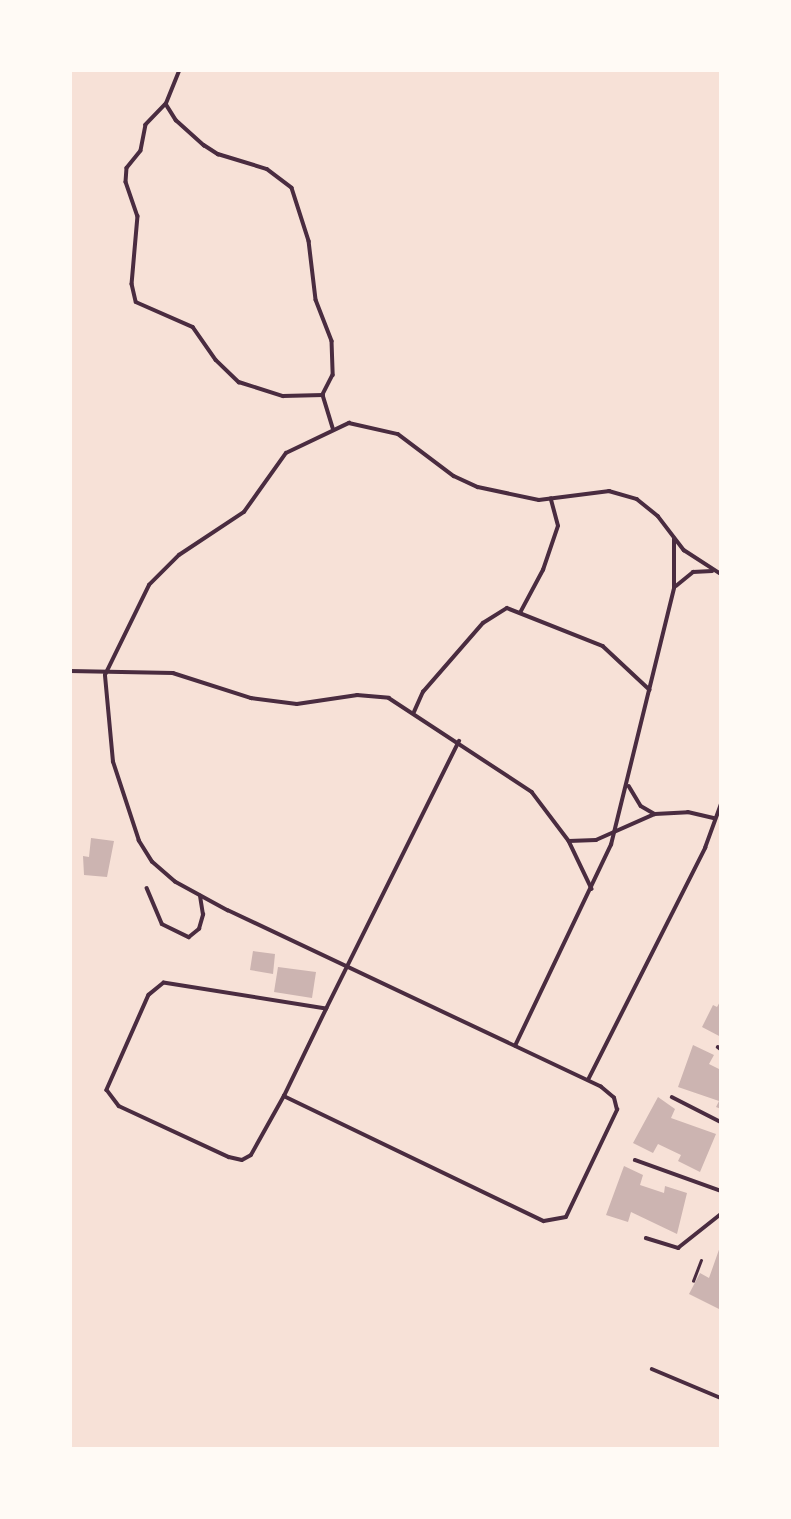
<!DOCTYPE html>
<style>
body{margin:0}
#map{position:relative;width:791px;height:1519px;overflow:hidden;background:#f7e1d7;font-family:"PT Sans Narrow",sans-serif}
div>[style]{position:absolute}
.building>*{inset:0;background:#ccb4b1}
.path>*{height:2.5px;margin:-1.25px;padding:0 1.25px;transform-origin:1.25px;border-radius:1.25px;background:#4a2c40}
.service>*{height:3.5px;margin:-1.75px;padding:0 1.75px;transform-origin:1.75px;border-radius:1.75px;background:#4a2c40}
span{translate:-50% -50%;white-space:nowrap;text-align:center;line-height:1.15;-webkit-text-stroke:5px #fffaf5;paint-order:stroke}
.frame{position:absolute;inset:0;border:72px solid #fffaf5;pointer-events:none}
</style>
<div id="map">
<div class="building">
<div style="clip-path:polygon(91px 838px,114px 841px,107px 877px,84px 875px,83px 856px,89px 857px)"></div>
<div style="clip-path:polygon(253px 951px,275px 954px,273px 974px,250px 970px)"></div>
<div style="clip-path:polygon(278px 967px,316px 972px,312px 998px,274px 992px)"></div>
<div style="clip-path:polygon(721px 1000px,721px 1037px,702px 1027px,713px 1005px,717px 1007px)"></div>
<div style="clip-path:polygon(693px 1045px,714px 1055px,709px 1064px,721px 1070px,721px 1109px,716px 1107px,719px 1101px,678px 1087px)"></div>
<div style="clip-path:polygon(658px 1097px,675px 1109px,671px 1118px,716px 1134px,700px 1172px,678px 1161px,681px 1155px,658px 1144px,653px 1153px,633px 1143px)"></div>
<div style="clip-path:polygon(624px 1166px,643px 1175px,640px 1185px,664px 1193px,665px 1186px,687px 1193px,677px 1234px,631px 1212px,628px 1222px,606px 1215px)"></div>
<div style="clip-path:polygon(721px 1244px,721px 1310px,689px 1294px,700px 1273px,709px 1278px)"></div>
</div>
<div class="path">
<div style="left:693px;top:1281px;width:22px;rotate:-69deg"></div>
</div>
<div class="service">
<div style="left:180px;top:70px;width:37px;rotate:112deg"></div>
<div style="left:166px;top:104px;width:29px;rotate:134deg"></div>
<div style="left:146px;top:125px;width:26px;rotate:101deg"></div>
<div style="left:141px;top:151px;width:22px;rotate:129deg"></div>
<div style="left:127px;top:168px;width:14px;rotate:94deg"></div>
<div style="left:126px;top:182px;width:36px;rotate:71deg"></div>
<div style="left:138px;top:216px;width:68px;rotate:95deg"></div>
<div style="left:132px;top:284px;width:18px;rotate:77deg"></div>
<div style="left:136px;top:302px;width:62px;rotate:23.7deg"></div>
<div style="left:193px;top:327px;width:40px;rotate:55.1deg"></div>
<div style="left:216px;top:360px;width:32px;rotate:44deg"></div>
<div style="left:239px;top:382px;width:46px;rotate:17.7deg"></div>
<div style="left:283px;top:396px;width:40px;rotate:-1.4deg"></div>
<div style="left:323px;top:395px;width:34px;rotate:73deg"></div>
<div style="left:166px;top:104px;width:19px;rotate:58deg"></div>
<div style="left:176px;top:120px;width:38px;rotate:42deg"></div>
<div style="left:204px;top:145px;width:17px;rotate:33deg"></div>
<div style="left:218px;top:154px;width:51px;rotate:17deg"></div>
<div style="left:267px;top:169px;width:31px;rotate:37deg"></div>
<div style="left:292px;top:188px;width:56px;rotate:72.2deg"></div>
<div style="left:309px;top:241px;width:59px;rotate:83.2deg"></div>
<div style="left:316px;top:300px;width:44px;rotate:68.7deg"></div>
<div style="left:332px;top:341px;width:34px;rotate:88deg"></div>
<div style="left:333px;top:375px;width:22px;rotate:117deg"></div>
<div style="left:676px;top:586px;width:22px;rotate:-39deg"></div>
<div style="left:693px;top:572px;width:19px;rotate:-3deg"></div>
<div style="left:520px;top:613px;width:49px;rotate:-61.9deg"></div>
<div style="left:543px;top:570px;width:46px;rotate:-71.2deg"></div>
<div style="left:558px;top:526px;width:28px;rotate:-105deg"></div>
<div style="left:70px;top:671px;width:103px;rotate:1.1deg"></div>
<div style="left:173px;top:673px;width:82px;rotate:17.8deg"></div>
<div style="left:251px;top:698px;width:46px;rotate:7.4deg"></div>
<div style="left:297px;top:704px;width:61px;rotate:-8.5deg"></div>
<div style="left:357px;top:695px;width:32px;rotate:5deg"></div>
<div style="left:389px;top:698px;width:171px;rotate:33.3deg"></div>
<div style="left:532px;top:792px;width:61px;rotate:52.9deg"></div>
<div style="left:569px;top:841px;width:53px;rotate:64.4deg"></div>
<div style="left:414px;top:712px;width:22px;rotate:-66deg"></div>
<div style="left:423px;top:692px;width:91px;rotate:-49deg"></div>
<div style="left:483px;top:623px;width:28px;rotate:-32deg"></div>
<div style="left:507px;top:608px;width:103px;rotate:21.6deg"></div>
<div style="left:603px;top:646px;width:64px;rotate:43.1deg"></div>
<div style="left:629px;top:786px;width:23px;rotate:59deg"></div>
<div style="left:641px;top:806px;width:16px;rotate:30deg"></div>
<div style="left:569px;top:841px;width:27px;rotate:-2deg"></div>
<div style="left:596px;top:840px;width:64px;rotate:-23.8deg"></div>
<div style="left:655px;top:814px;width:33px;rotate:-3deg"></div>
<div style="left:688px;top:812px;width:27px;rotate:13deg"></div>
<div style="left:147px;top:888px;width:39px;rotate:67deg"></div>
<div style="left:162px;top:924px;width:30px;rotate:26deg"></div>
<div style="left:189px;top:937px;width:13px;rotate:-39deg"></div>
<div style="left:199px;top:929px;width:15px;rotate:-74deg"></div>
<div style="left:203px;top:915px;width:19px;rotate:-99deg"></div>
<div style="left:326px;top:1009px;width:164px;rotate:-170.9deg"></div>
<div style="left:164px;top:983px;width:19px;rotate:141deg"></div>
<div style="left:149px;top:995px;width:104px;rotate:113.9deg"></div>
<div style="left:107px;top:1090px;width:20px;rotate:53deg"></div>
<div style="left:119px;top:1106px;width:121px;rotate:24.9deg"></div>
<div style="left:229px;top:1157px;width:13px;rotate:13deg"></div>
<div style="left:242px;top:1160px;width:10px;rotate:-29deg"></div>
<div style="left:251px;top:1155px;width:68px;rotate:-60.8deg"></div>
<div style="left:284px;top:1096px;width:97px;rotate:-64.2deg"></div>
<div style="left:326px;top:1009px;width:299px;rotate:-63.6deg"></div>
<div style="left:515px;top:1046px;width:223px;rotate:-64.5deg"></div>
<div style="left:611px;top:845px;width:265px;rotate:-76.2deg"></div>
<div style="left:674px;top:588px;width:49px;rotate:-90deg"></div>
<div style="left:718px;top:1047px;width:4px;rotate:34deg"></div>
<div style="left:588px;top:1080px;width:260px;rotate:-63.2deg"></div>
<div style="left:705px;top:848px;width:47px;rotate:-70deg"></div>
<div style="left:284px;top:1096px;width:288px;rotate:25.7deg"></div>
<div style="left:544px;top:1221px;width:22px;rotate:-10deg"></div>
<div style="left:566px;top:1217px;width:119px;rotate:-64.5deg"></div>
<div style="left:617px;top:1110px;width:12px;rotate:-104deg"></div>
<div style="left:614px;top:1098px;width:17px;rotate:-140deg"></div>
<div style="left:601px;top:1087px;width:412px;rotate:-154.7deg"></div>
<div style="left:228px;top:911px;width:60px;rotate:-151.3deg"></div>
<div style="left:175px;top:882px;width:30px;rotate:-139deg"></div>
<div style="left:152px;top:862px;width:25px;rotate:-122deg"></div>
<div style="left:139px;top:841px;width:83px;rotate:-108.2deg"></div>
<div style="left:113px;top:762px;width:87px;rotate:-95.3deg"></div>
<div style="left:105px;top:675px;width:100px;rotate:-63.9deg"></div>
<div style="left:149px;top:585px;width:42px;rotate:-45deg"></div>
<div style="left:179px;top:555px;width:78px;rotate:-33.5deg"></div>
<div style="left:244px;top:512px;width:72px;rotate:-54.6deg"></div>
<div style="left:286px;top:453px;width:70px;rotate:-25.5deg"></div>
<div style="left:349px;top:423px;width:50px;rotate:12.7deg"></div>
<div style="left:398px;top:434px;width:70px;rotate:36.9deg"></div>
<div style="left:454px;top:476px;width:26px;rotate:25deg"></div>
<div style="left:478px;top:487px;width:62px;rotate:12deg"></div>
<div style="left:539px;top:500px;width:71px;rotate:-7.3deg"></div>
<div style="left:609px;top:491px;width:29px;rotate:16deg"></div>
<div style="left:637px;top:499px;width:27px;rotate:39deg"></div>
<div style="left:658px;top:516px;width:43px;rotate:52.6deg"></div>
<div style="left:684px;top:550px;width:44px;rotate:33deg"></div>
<div style="left:672px;top:1097px;width:55px;rotate:27deg"></div>
<div style="left:635px;top:1160px;width:91px;rotate:19.8deg"></div>
<div style="left:646px;top:1238px;width:34px;rotate:17deg"></div>
<div style="left:678px;top:1248px;width:55px;rotate:-38.3deg"></div>
<div style="left:652px;top:1369px;width:75px;rotate:22.8deg"></div>
</div>
<div class="frame"></div>
</div>
